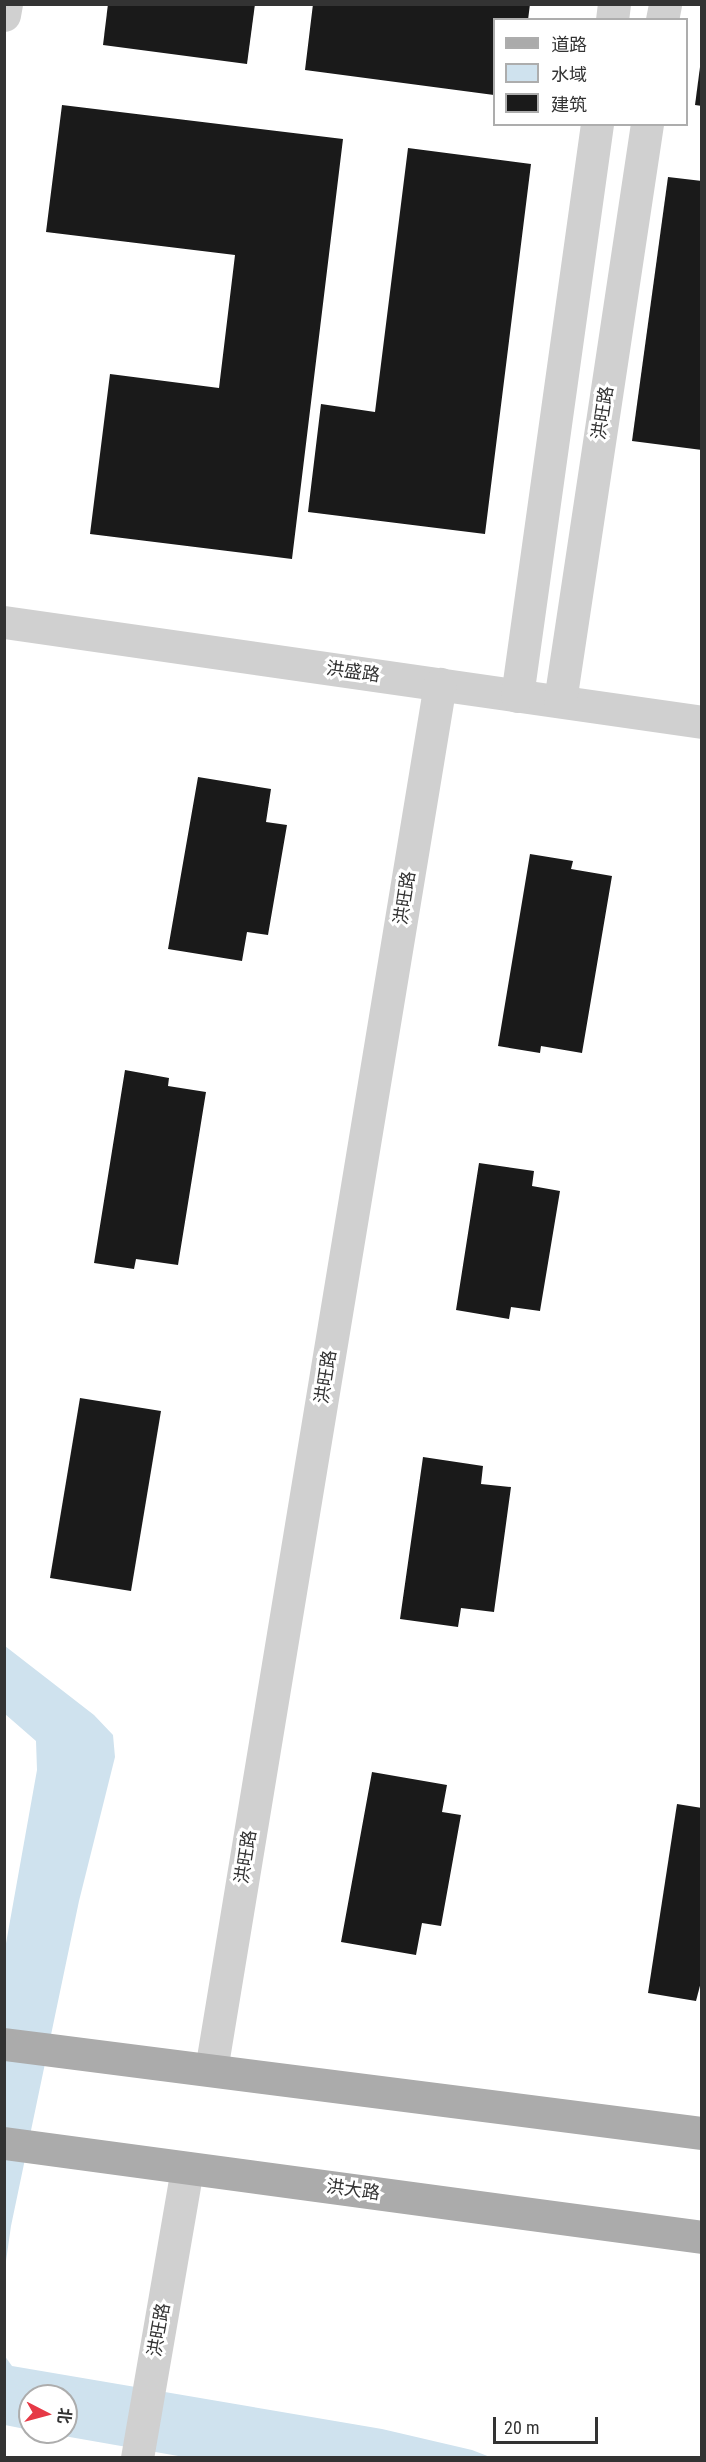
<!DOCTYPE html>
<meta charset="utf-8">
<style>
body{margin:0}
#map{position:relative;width:706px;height:2462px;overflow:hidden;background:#fff;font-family:"Roboto Condensed","Noto Sans SC",sans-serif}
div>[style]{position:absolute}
.water>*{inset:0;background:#cfe2ee}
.building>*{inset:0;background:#1a1a1a}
.minor>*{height:33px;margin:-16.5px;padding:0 16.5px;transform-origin:16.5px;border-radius:16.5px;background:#d0d0d0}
.major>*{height:33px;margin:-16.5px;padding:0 16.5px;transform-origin:16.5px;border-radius:16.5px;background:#ababab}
span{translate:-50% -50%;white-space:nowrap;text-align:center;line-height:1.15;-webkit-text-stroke:6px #fff;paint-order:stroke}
.street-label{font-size:18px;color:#333}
.frame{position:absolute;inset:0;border:6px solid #333;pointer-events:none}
.legend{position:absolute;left:493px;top:18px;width:195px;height:108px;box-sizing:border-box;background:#fff;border:2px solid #adadad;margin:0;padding:8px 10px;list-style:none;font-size:18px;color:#333}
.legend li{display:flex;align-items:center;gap:12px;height:30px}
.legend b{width:30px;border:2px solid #adadad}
.north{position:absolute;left:18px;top:2384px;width:60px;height:60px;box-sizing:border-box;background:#fff;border:2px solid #adadad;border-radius:50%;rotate:96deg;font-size:16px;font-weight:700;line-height:24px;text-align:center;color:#333}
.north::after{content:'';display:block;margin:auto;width:21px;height:27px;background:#e63946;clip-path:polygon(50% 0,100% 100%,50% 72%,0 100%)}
.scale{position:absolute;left:493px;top:2417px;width:105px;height:27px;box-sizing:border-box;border:3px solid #333;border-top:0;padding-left:8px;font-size:18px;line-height:21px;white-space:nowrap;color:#333;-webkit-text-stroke:4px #fff;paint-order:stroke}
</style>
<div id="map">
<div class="water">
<div style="clip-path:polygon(5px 1646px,94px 1715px,113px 1735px,115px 1757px,79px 1901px,11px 2226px,5px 2268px,5px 1949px,37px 1770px,36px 1741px,5px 1714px)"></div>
<div style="clip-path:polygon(4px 2355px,12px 2366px,382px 2429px,472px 2450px,490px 2457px,184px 2457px,41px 2432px,66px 2432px,66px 2396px,30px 2396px,30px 2430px,5px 2425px)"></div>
</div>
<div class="building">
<div style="clip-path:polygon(108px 4px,255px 4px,247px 64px,103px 45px)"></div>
<div style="clip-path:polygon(313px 4px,530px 4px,528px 20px,494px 20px,494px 95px,305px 70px)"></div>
<div style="clip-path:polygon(700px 67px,702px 67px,702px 106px,695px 105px)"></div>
<div style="clip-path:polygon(62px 105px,343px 139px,292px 559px,90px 534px,110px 374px,219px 388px,235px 255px,46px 232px)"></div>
<div style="clip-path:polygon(408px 148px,531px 164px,485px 534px,308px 512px,321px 404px,375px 412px)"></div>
<div style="clip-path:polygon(668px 177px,702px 181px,702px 450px,632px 441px)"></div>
<div style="clip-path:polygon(198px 777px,271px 789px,266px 822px,287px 825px,268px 935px,247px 932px,242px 961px,168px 949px)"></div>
<div style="clip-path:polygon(530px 854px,573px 861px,571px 869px,612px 876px,582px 1053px,541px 1046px,540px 1053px,498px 1046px)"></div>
<div style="clip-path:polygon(125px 1070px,169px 1078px,168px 1086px,206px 1092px,178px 1265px,136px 1259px,134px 1269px,94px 1263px)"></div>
<div style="clip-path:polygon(479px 1163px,534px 1171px,532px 1186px,560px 1191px,540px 1311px,511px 1307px,509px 1319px,456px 1310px)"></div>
<div style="clip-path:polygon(80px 1398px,161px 1411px,131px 1591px,50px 1578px)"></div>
<div style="clip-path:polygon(423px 1457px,483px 1466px,481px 1484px,511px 1487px,494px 1612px,461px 1608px,458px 1627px,400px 1619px)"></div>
<div style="clip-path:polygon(372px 1772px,447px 1785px,442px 1812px,461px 1815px,441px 1926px,422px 1923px,416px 1955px,341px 1942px)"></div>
<div style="clip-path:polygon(677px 1804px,702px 1808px,702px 1978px,696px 2001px,648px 1993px)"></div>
</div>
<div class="minor">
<div style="left:4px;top:15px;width:11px;rotate:-80deg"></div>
<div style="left:612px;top:20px;width:16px;rotate:-83deg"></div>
<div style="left:662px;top:20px;width:16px;rotate:-79deg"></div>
<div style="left:4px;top:622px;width:705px;rotate:8.15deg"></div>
<div style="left:517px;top:696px;width:578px;rotate:-82.04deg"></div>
<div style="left:560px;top:701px;width:584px;rotate:-81.43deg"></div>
<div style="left:211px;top:2070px;width:1405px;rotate:-80.62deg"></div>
<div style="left:137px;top:2458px;width:294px;rotate:-80.2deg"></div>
</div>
<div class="major">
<div style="left:4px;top:2044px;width:704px;rotate:7.27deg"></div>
<div style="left:4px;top:2143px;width:704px;rotate:7.67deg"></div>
</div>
<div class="street-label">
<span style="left:603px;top:413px;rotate:-81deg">洪旺路</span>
<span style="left:353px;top:672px;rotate:8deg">洪盛路</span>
<span style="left:405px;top:898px;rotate:-81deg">洪旺路</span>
<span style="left:326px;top:1377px;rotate:-81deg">洪旺路</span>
<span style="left:246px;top:1857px;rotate:-81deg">洪旺路</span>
<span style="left:353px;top:2190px;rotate:8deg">洪大路</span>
<span style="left:159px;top:2330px;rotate:-80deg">洪旺路</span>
</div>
<div class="frame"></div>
<ul class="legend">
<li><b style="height:8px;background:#ababab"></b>道路</li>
<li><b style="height:16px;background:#cfe2ee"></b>水域</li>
<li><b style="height:16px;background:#1a1a1a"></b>建筑</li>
</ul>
<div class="north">北</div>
<div class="scale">20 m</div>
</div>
